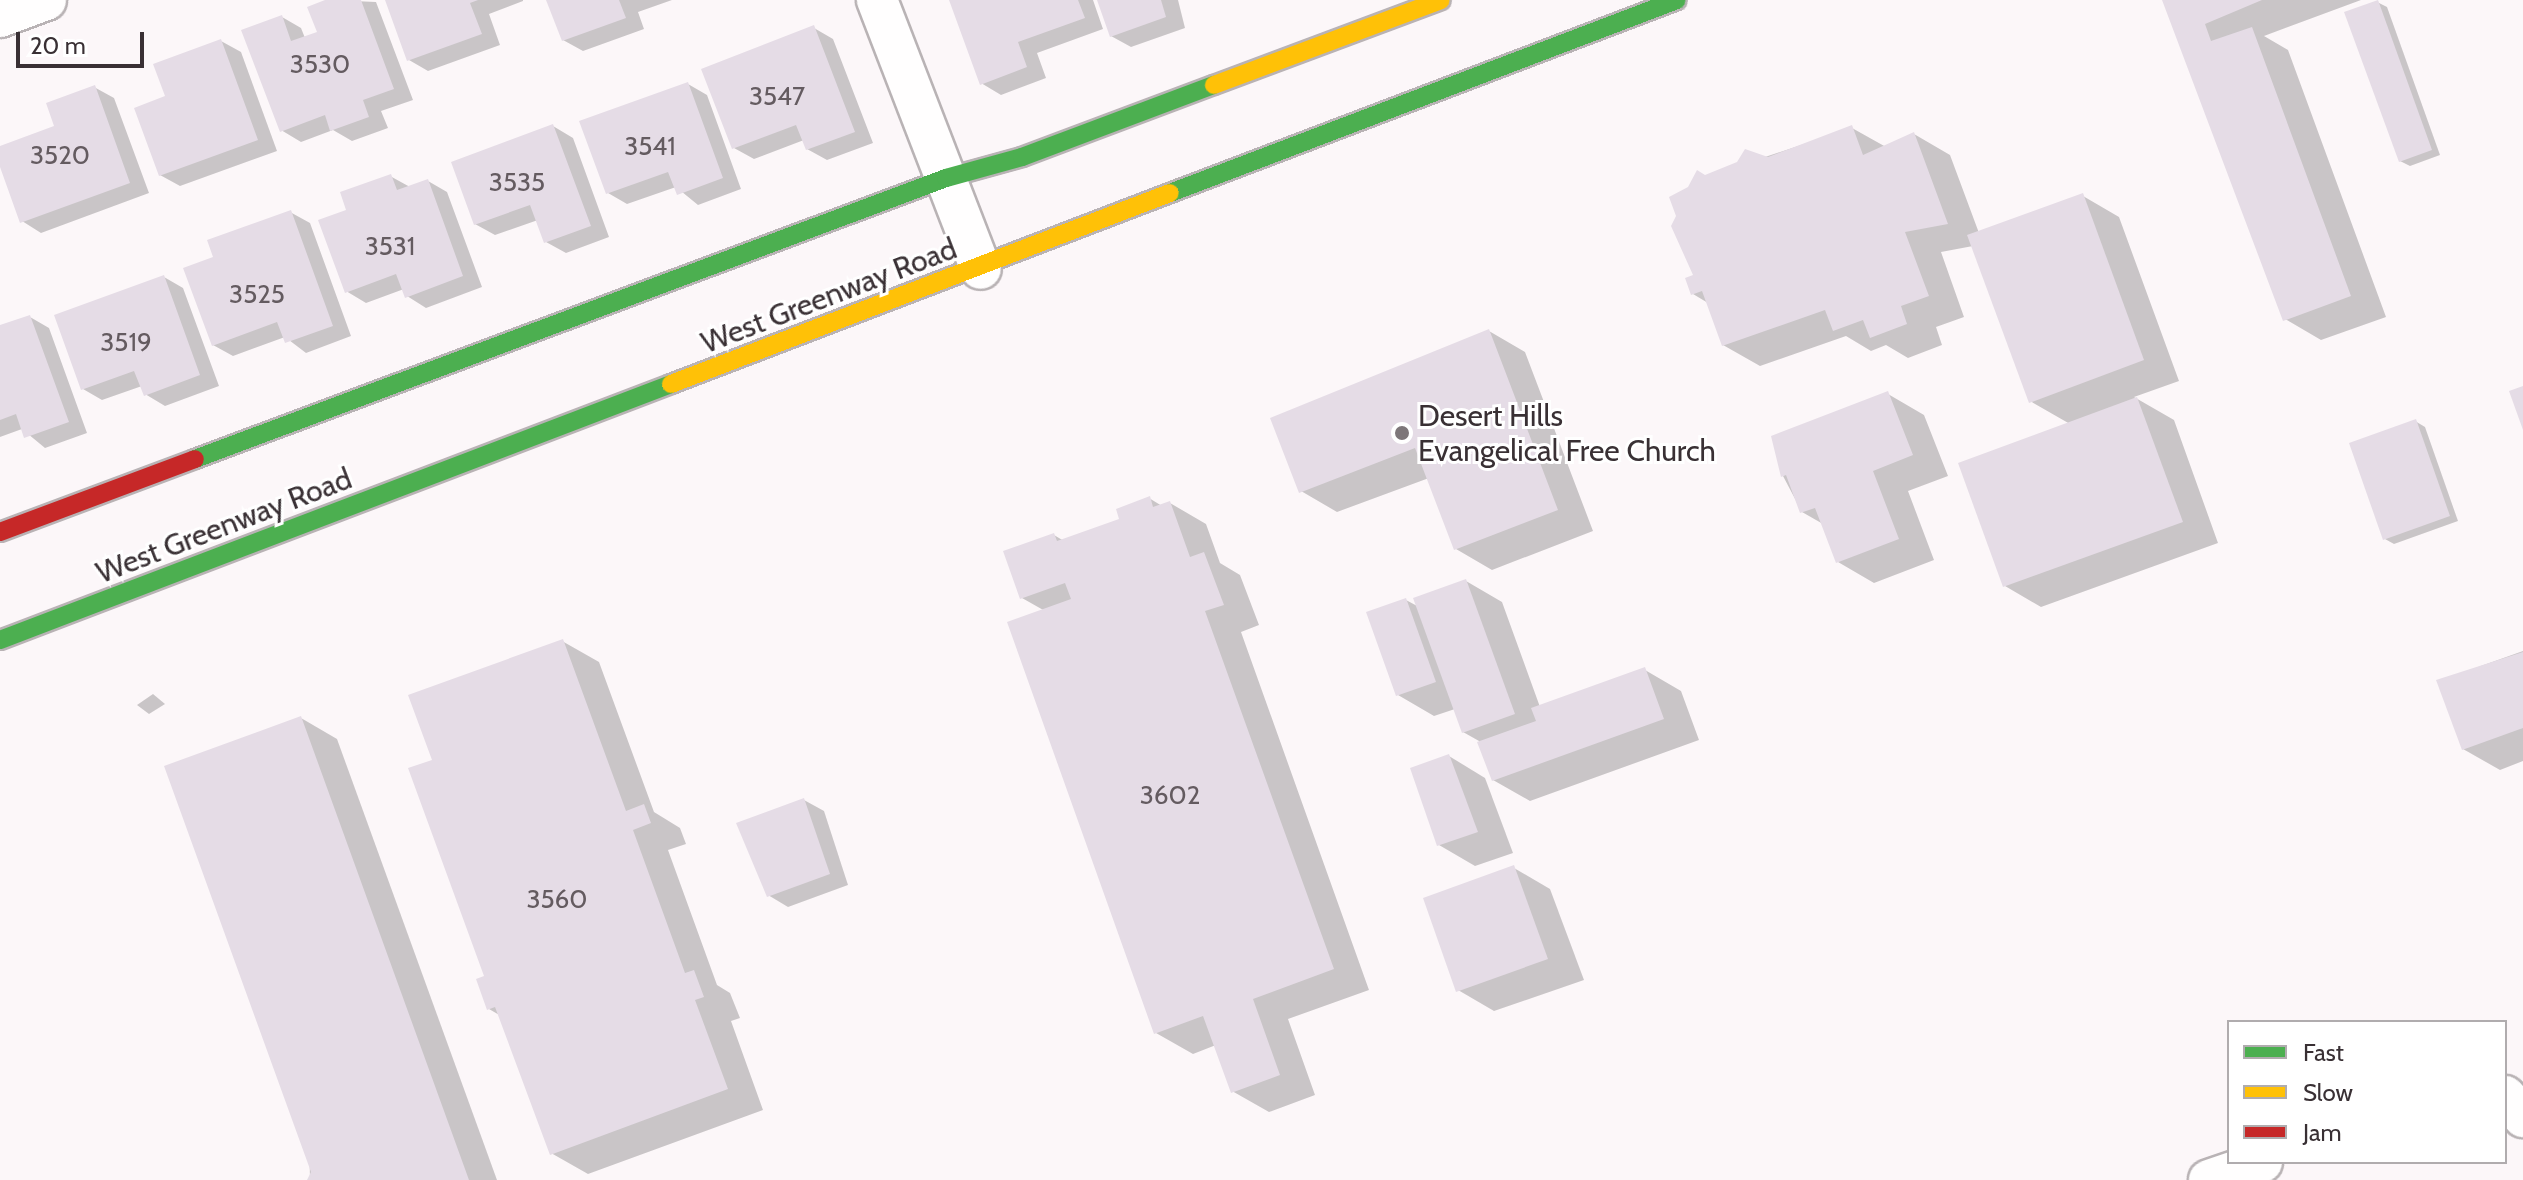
<!DOCTYPE html>
<style>
body{margin:0}
#map{position:relative;width:2523px;height:1180px;overflow:hidden;background:#fcf7f9;font-family:Cabin,sans-serif}
div>[style]{position:absolute}
.shadow>*{inset:0;background:#0003}
.building>*{inset:0;background:#e5dce6}
.roads{filter:drop-shadow(2px 0 #b9b3b5) drop-shadow(-2px 0 #b9b3b5) drop-shadow(0 2px #b9b3b5) drop-shadow(0 -2px #b9b3b5)}
.street>*{height:40px;margin:-20px;padding:0 20px;transform-origin:20px;border-radius:20px;background:#fffefe}
.fast>*{height:18px;margin:-9px;padding:0 9px;transform-origin:9px;border-radius:9px;background:#4caf50}
.slow>*{height:18px;margin:-9px;padding:0 9px;transform-origin:9px;border-radius:9px;background:#ffc107}
.jam>*{height:18px;margin:-9px;padding:0 9px;transform-origin:9px;border-radius:9px;background:#c62828}
.dots>*{width:22px;height:22px;translate:-50% -50%;box-sizing:border-box;border:4px solid #fff;border-radius:50%}
span{translate:-50% -50%;white-space:nowrap;text-align:center;line-height:1.15;-webkit-text-stroke:6px #fff;paint-order:stroke}
.number-label{font-size:26px;color:#645b60}
.number-label span{-webkit-text-stroke-width:0}
.street-label{font-size:30px;color:#393034}
.poi-label{font-size:30px;color:#393034}
.left{translate:0 -50%;text-align:left}
.legend{position:absolute;left:2227px;top:1020px;width:280px;height:144px;box-sizing:border-box;background:#fff;border:2px solid #b0acae;margin:0;padding:10px 14px;list-style:none;font-size:24px;color:#393034}
.legend li{display:flex;align-items:center;gap:16px;height:40px}
.legend b{width:40px;border:2px solid #b0acae}
.scale{position:absolute;left:16px;top:32px;width:128px;height:36px;box-sizing:border-box;border:4px solid #393034;border-top:0;padding-left:10px;font-size:24px;line-height:28px;white-space:nowrap;color:#393034;-webkit-text-stroke:6px #fff;paint-order:stroke}
</style>
<div id="map">
<div class="shadow">
<div style="clip-path:polygon(331px 0,376px 2px,413px 100px,381px 111px,388px 128px,352px 141px,333px 130px,301px 142px,281px 130px,282px 17px,301px 28px,305px 38px,320px 33px)"></div>
<div style="clip-path:polygon(387px 0,523px 0,523px 1px,489px 14px,500px 45px,428px 71px,409px 60px)"></div>
<div style="clip-path:polygon(548px 0,672px 0,638px 12px,644px 29px,583px 51px,563px 40px)"></div>
<div style="clip-path:polygon(951px 0,1093px 0,1103px 29px,1037px 53px,1046px 78px,1001px 95px,981px 83px)"></div>
<div style="clip-path:polygon(1099px 0,1178px 0,1185px 28px,1131px 47px,1111px 36px)"></div>
<div style="clip-path:polygon(2164px 0,2361px 0,2264px 36px,2288px 50px,2386px 317px,2321px 340px,2285px 319px)"></div>
<div style="clip-path:polygon(2377px 2px,2387px 7px,2440px 155px,2410px 166px,2400px 161px)"></div>
<div style="clip-path:polygon(814px 28px,833px 39px,873px 143px,827px 160px,807px 149px,804px 140px,754px 159px,734px 148px)"></div>
<div style="clip-path:polygon(221px 41px,241px 52px,277px 151px,180px 186px,160px 175px)"></div>
<div style="clip-path:polygon(688px 84px,707px 95px,741px 189px,698px 205px,676px 187px,627px 204px,608px 193px)"></div>
<div style="clip-path:polygon(94px 87px,114px 98px,149px 193px,41px 233px,22px 221px,0 148px,57px 127px)"></div>
<div style="clip-path:polygon(553px 126px,573px 138px,609px 237px,566px 253px,546px 242px,538px 220px,495px 235px,475px 224px)"></div>
<div style="clip-path:polygon(1852px 128px,1886px 147px,1914px 134px,1950px 155px,1979px 233px,2083px 196px,2119px 217px,2179px 381px,2134px 397px,2174px 420px,2218px 543px,2041px 607px,2005px 586px,2070px 424px,2030px 401px,1973px 246px,1941px 252px,1964px 317px,1936px 327px,1942px 345px,1908px 358px,1886px 345px,1871px 351px,1846px 336px,1760px 366px,1723px 345px,1708px 303px,1693px 294px,1705px 177px)"></div>
<div style="clip-path:polygon(390px 176px,410px 187px,428px 181px,447px 192px,482px 287px,426px 308px,407px 296px,404px 289px,366px 303px,346px 291px,349px 211px)"></div>
<div style="clip-path:polygon(290px 212px,310px 223px,351px 336px,306px 353px,285px 337px,233px 356px,213px 345px,216px 258px)"></div>
<div style="clip-path:polygon(164px 277px,183px 288px,219px 386px,165px 406px,145px 394px,142px 386px,102px 400px,83px 389px)"></div>
<div style="clip-path:polygon(30px 317px,49px 328px,87px 433px,45px 448px,22px 429px,0 437px,0 328px)"></div>
<div style="clip-path:polygon(1489px 331px,1525px 352px,1593px 531px,1492px 570px,1456px 549px,1429px 478px,1337px 512px,1301px 491px)"></div>
<div style="clip-path:polygon(1888px 394px,1924px 415px,1948px 476px,1908px 491px,1934px 560px,1874px 583px,1838px 562px,1823px 524px,1802px 512px,1783px 476px)"></div>
<div style="clip-path:polygon(2415px 421px,2425px 427px,2458px 521px,2394px 544px,2385px 539px)"></div>
<div style="clip-path:polygon(1149px 498px,1162px 506px,1170px 503px,1206px 524px,1220px 563px,1240px 575px,1259px 625px,1241px 632px,1369px 990px,1288px 1019px,1315px 1095px,1269px 1112px,1232px 1091px,1216px 1045px,1193px 1054px,1156px 1033px,1045px 611px,1022px 598px,1054px 535px,1064px 541px,1122px 520px)"></div>
<div style="clip-path:polygon(1466px 581px,1502px 602px,1540px 707px,1645px 670px,1681px 691px,1699px 740px,1530px 801px,1493px 780px,1479px 741px,1463px 732px,1455px 709px,1434px 716px,1398px 695px,1406px 600px,1419px 607px)"></div>
<div style="clip-path:polygon(562px 641px,599px 662px,654px 812px,680px 828px,686px 844px,668px 850px,717px 985px,730px 993px,740px 1018px,731px 1021px,763px 1110px,588px 1174px,551px 1153px,501px 1016px,489px 1009px,486px 977px,435px 761px)"></div>
<div style="clip-path:polygon(2523px 651px,2523px 761px,2500px 770px,2463px 749px,2439px 681px)"></div>
<div style="clip-path:polygon(153px 694px,165px 704px,149px 714px,137px 705px)"></div>
<div style="clip-path:polygon(301px 718px,337px 739px,497px 1180px,310px 1180px)"></div>
<div style="clip-path:polygon(1449px 756px,1485px 778px,1513px 853px,1475px 866px,1439px 845px)"></div>
<div style="clip-path:polygon(804px 800px,824px 811px,848px 885px,788px 907px,768px 895px)"></div>
<div style="clip-path:polygon(1514px 868px,1550px 889px,1584px 980px,1494px 1011px,1458px 990px)"></div>
</div>
<div class="building">
<div style="clip-path:polygon(325px 0,361px 0,394px 89px,363px 100px,369px 117px,330px 131px,325px 115px,280px 132px,241px 30px,282px 15px,291px 41px,317px 32px,307px 7px)"></div>
<div style="clip-path:polygon(385px 0,478px 0,470px 3px,482px 34px,407px 61px)"></div>
<div style="clip-path:polygon(546px 0,619px 0,626px 18px,562px 41px)"></div>
<div style="clip-path:polygon(949px 0,1078px 0,1085px 18px,1018px 42px,1027px 67px,980px 85px)"></div>
<div style="clip-path:polygon(1097px 0,1161px 0,1166px 17px,1110px 37px)"></div>
<div style="clip-path:polygon(2162px 0,2262px 0,2205px 24px,2211px 41px,2252px 27px,2351px 296px,2283px 321px)"></div>
<div style="clip-path:polygon(2378px 0,2432px 150px,2399px 162px,2344px 12px)"></div>
<div style="clip-path:polygon(814px 25px,855px 132px,806px 150px,796px 125px,732px 149px,701px 69px)"></div>
<div style="clip-path:polygon(221px 39px,258px 140px,159px 176px,134px 108px,165px 96px,153px 64px)"></div>
<div style="clip-path:polygon(688px 82px,723px 178px,677px 195px,668px 172px,606px 194px,579px 121px)"></div>
<div style="clip-path:polygon(95px 85px,130px 183px,20px 223px,0 167px,0 146px,54px 126px,46px 103px)"></div>
<div style="clip-path:polygon(553px 124px,591px 226px,544px 243px,530px 205px,474px 225px,451px 162px)"></div>
<div style="clip-path:polygon(1852px 125px,1863px 155px,1914px 132px,1948px 224px,1905px 232px,1929px 296px,1901px 306px,1907px 324px,1870px 338px,1863px 320px,1833px 331px,1825px 310px,1722px 346px,1702px 291px,1691px 295px,1685px 278px,1693px 275px,1671px 226px,1676px 216px,1669px 197px,1688px 187px,1697px 170px,1705px 175px,1737px 162px,1745px 149px,1768px 157px)"></div>
<div style="clip-path:polygon(391px 174px,397px 190px,428px 179px,463px 276px,405px 298px,396px 274px,345px 293px,318px 220px,346px 210px,340px 192px)"></div>
<div style="clip-path:polygon(2083px 193px,2144px 360px,2029px 403px,1967px 235px)"></div>
<div style="clip-path:polygon(291px 210px,333px 326px,285px 343px,277px 322px,212px 346px,183px 268px,213px 257px,207px 240px)"></div>
<div style="clip-path:polygon(164px 275px,200px 375px,144px 396px,134px 371px,81px 390px,54px 315px)"></div>
<div style="clip-path:polygon(30px 315px,69px 422px,24px 438px,16px 414px,0 420px,0 325px)"></div>
<div style="clip-path:polygon(1489px 329px,1558px 510px,1454px 550px,1415px 448px,1299px 493px,1270px 418px)"></div>
<div style="clip-path:polygon(2523px 386px,2523px 430px,2509px 391px)"></div>
<div style="clip-path:polygon(1888px 391px,1913px 455px,1873px 471px,1899px 539px,1836px 563px,1815px 508px,1800px 513px,1786px 475px,1781px 477px,1771px 436px)"></div>
<div style="clip-path:polygon(2137px 397px,2183px 522px,2003px 587px,1958px 463px)"></div>
<div style="clip-path:polygon(2416px 419px,2450px 516px,2383px 540px,2349px 443px)"></div>
<div style="clip-path:polygon(1150px 496px,1153px 507px,1170px 501px,1190px 557px,1204px 552px,1224px 605px,1205px 611px,1334px 969px,1253px 999px,1280px 1075px,1231px 1093px,1203px 1016px,1154px 1034px,1007px 622px,1071px 599px,1065px 583px,1020px 599px,1003px 551px,1054px 533px,1057px 541px,1119px 519px,1116px 509px)"></div>
<div style="clip-path:polygon(1466px 579px,1515px 714px,1462px 733px,1413px 598px)"></div>
<div style="clip-path:polygon(1406px 598px,1436px 682px,1396px 696px,1366px 612px)"></div>
<div style="clip-path:polygon(563px 639px,626px 811px,644px 804px,651px 823px,633px 830px,685px 973px,694px 970px,704px 997px,695px 1000px,728px 1089px,550px 1155px,495px 1007px,487px 1010px,476px 979px,484px 976px,408px 768px,432px 760px,408px 695px)"></div>
<div style="clip-path:polygon(2523px 652px,2523px 728px,2462px 750px,2436px 680px)"></div>
<div style="clip-path:polygon(1645px 667px,1664px 719px,1492px 781px,1477px 742px,1536px 721px,1531px 708px)"></div>
<div style="clip-path:polygon(301px 716px,469px 1180px,307px 1180px,311px 1172px,164px 766px)"></div>
<div style="clip-path:polygon(1449px 754px,1478px 832px,1437px 846px,1410px 768px)"></div>
<div style="clip-path:polygon(804px 798px,830px 874px,767px 897px,736px 823px)"></div>
<div style="clip-path:polygon(1514px 865px,1548px 959px,1456px 992px,1423px 898px)"></div>
</div>
<div class="roads">
<div class="street">
<div style="left:877px;top:0;width:288px;rotate:68.9deg"></div>
<div style="left:0;top:17px;width:49px;rotate:-20.3deg"></div>
<div style="left:2505px;top:1096px;width:28px;rotate:49deg"></div>
<div style="left:2209px;top:1180px;width:56px;rotate:-18.8deg"></div>
</div>
<div class="fast">
<div style="left:1170px;top:193px;width:542px;rotate:-20.84deg"></div>
<div style="left:195px;top:459px;width:802px;rotate:-20.51deg"></div>
<div style="left:946px;top:178px;width:79px;rotate:-15.4deg"></div>
<div style="left:1022px;top:157px;width:205px;rotate:-20.6deg"></div>
<div style="left:0;top:640px;width:718px;rotate:-20.88deg"></div>
</div>
<div class="slow">
<div style="left:1214px;top:85px;width:242px;rotate:-20.5deg"></div>
<div style="left:671px;top:384px;width:534px;rotate:-20.95deg"></div>
</div>
<div class="jam">
<div style="left:0;top:532px;width:208px;rotate:-20.5deg"></div>
</div>
</div>
<div class="dots">
<div style="left:1402px;top:433px;background:#7d7679"></div>
</div>
<div class="number-label">
<span style="left:320px;top:65px">3530</span>
<span style="left:777px;top:97px">3547</span>
<span style="left:650px;top:147px">3541</span>
<span style="left:60px;top:156px">3520</span>
<span style="left:517px;top:183px">3535</span>
<span style="left:390px;top:247px">3531</span>
<span style="left:257px;top:295px">3525</span>
<span style="left:126px;top:343px">3519</span>
<span style="left:1170px;top:796px">3602</span>
<span style="left:557px;top:900px">3560</span>
</div>
<div class="street-label">
<span style="left:829px;top:296px;rotate:-21deg">West Greenway Road</span>
<span style="left:224px;top:526px;rotate:-21deg">West Greenway Road</span>
</div>
<div class="poi-label">
<span class="left" style="left:1418px;top:433px">Desert Hills<br>Evangelical Free Church</span>
</div>
<ul class="legend">
<li><b style="height:10px;background:#4caf50"></b>Fast</li>
<li><b style="height:10px;background:#ffc107"></b>Slow</li>
<li><b style="height:10px;background:#c62828"></b>Jam</li>
</ul>
<div class="scale">20 m</div>
</div>
